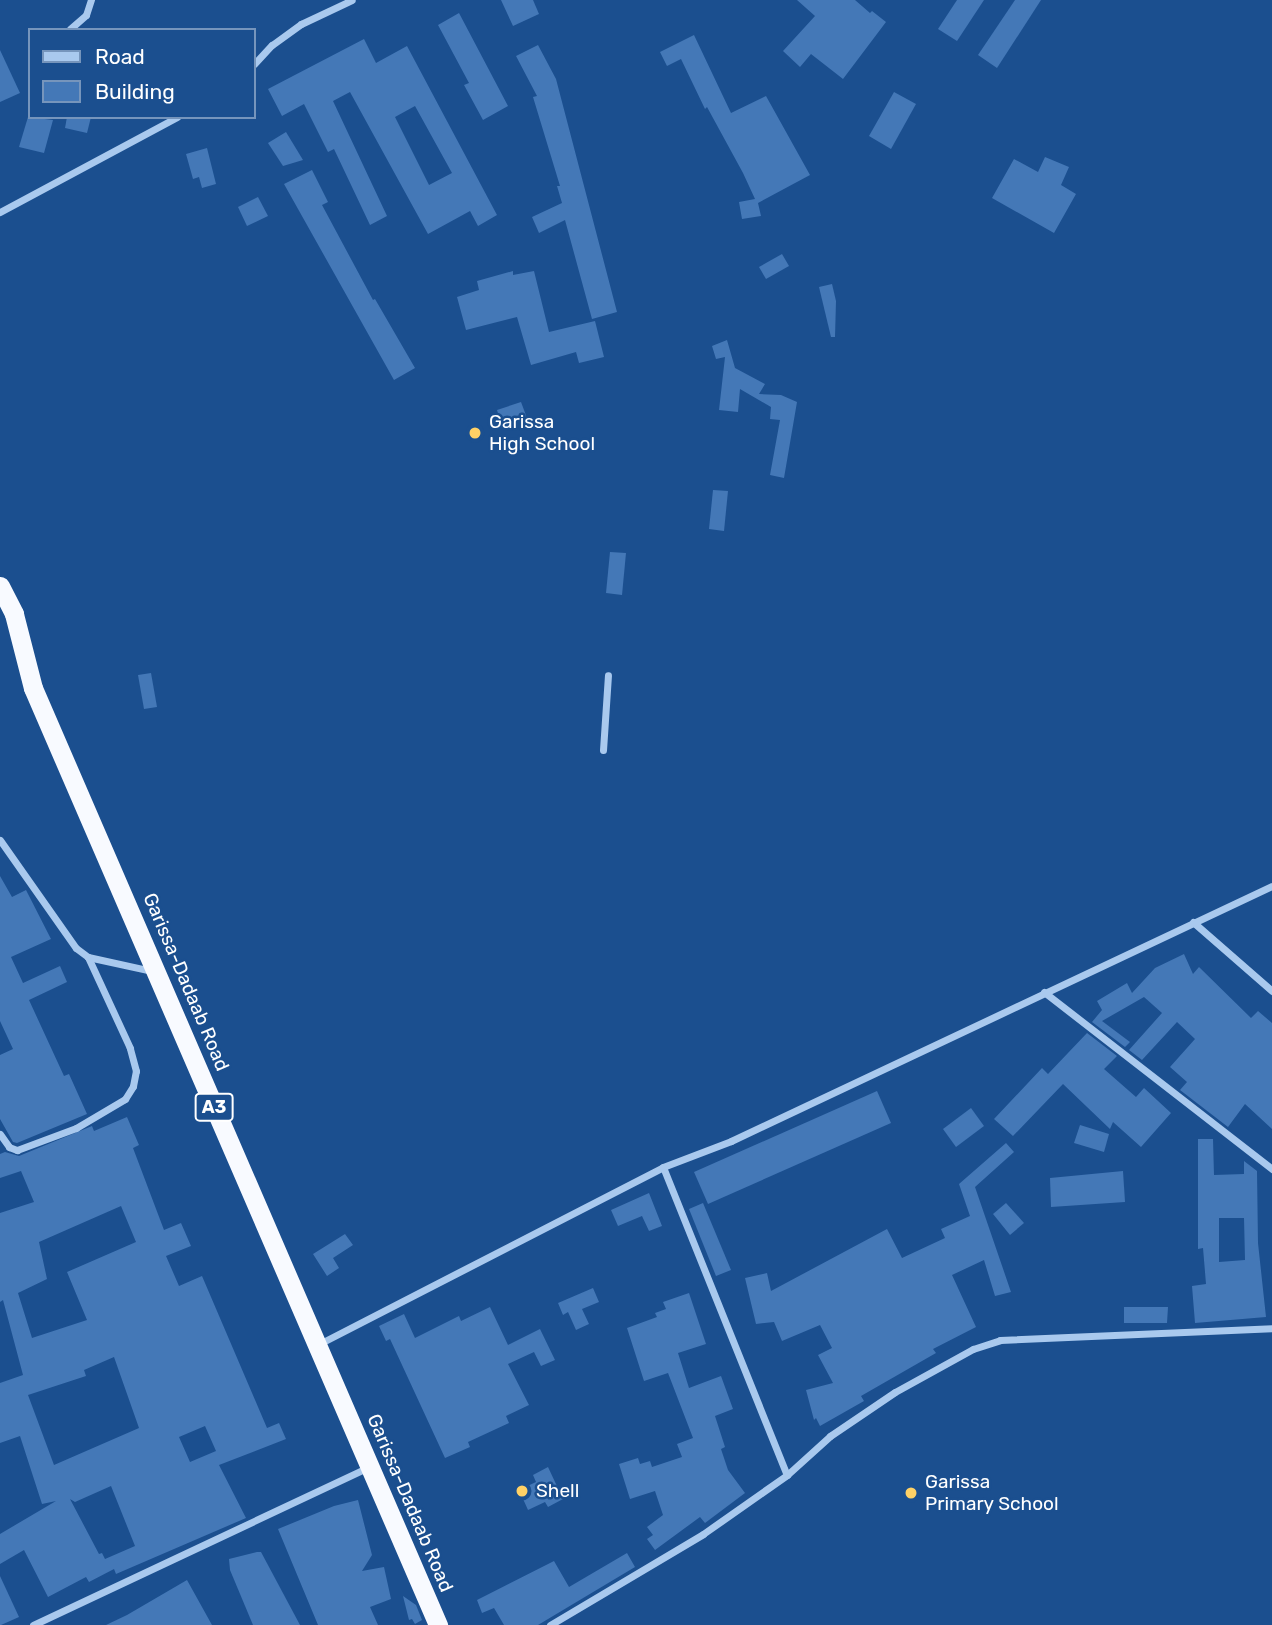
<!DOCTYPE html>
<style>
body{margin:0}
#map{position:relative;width:1272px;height:1625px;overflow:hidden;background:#1b4f8f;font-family:Rubik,sans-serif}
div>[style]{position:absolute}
.building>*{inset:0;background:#4478b7}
.minor>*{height:7px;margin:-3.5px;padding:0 3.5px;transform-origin:3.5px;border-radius:3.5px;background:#a9c9ee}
.trunk>*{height:19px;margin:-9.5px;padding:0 9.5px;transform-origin:9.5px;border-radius:9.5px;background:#f8faff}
.dots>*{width:19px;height:19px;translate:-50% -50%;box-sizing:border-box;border:4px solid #1b4f8f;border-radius:50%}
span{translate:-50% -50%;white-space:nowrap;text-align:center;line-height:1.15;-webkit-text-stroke:5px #1b4f8f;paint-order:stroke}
.shield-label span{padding:2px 5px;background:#1b4f8f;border:2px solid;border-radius:5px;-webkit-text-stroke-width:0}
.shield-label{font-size:18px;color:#fff;font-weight:700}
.poi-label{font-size:19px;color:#fff}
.left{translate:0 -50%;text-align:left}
.street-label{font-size:19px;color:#fff}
.legend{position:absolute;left:28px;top:28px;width:228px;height:91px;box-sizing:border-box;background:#1b4f8f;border:2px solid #7695bc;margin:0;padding:9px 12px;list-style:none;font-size:21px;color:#fff}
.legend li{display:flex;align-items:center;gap:14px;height:35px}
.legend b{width:35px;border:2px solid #7695bc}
</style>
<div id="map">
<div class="building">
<div style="clip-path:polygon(501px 0,533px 0,539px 14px,513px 26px)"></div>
<div style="clip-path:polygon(797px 0,855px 0,870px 13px,872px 11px,886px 22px,843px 79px,811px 54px,800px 67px,783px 51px,815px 16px)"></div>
<div style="clip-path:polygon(957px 0,984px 0,957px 41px,938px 29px)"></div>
<div style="clip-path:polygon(1015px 0,1041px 0,997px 68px,978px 55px)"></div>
<div style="clip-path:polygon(459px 13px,508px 106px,483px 120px,464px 85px,469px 83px,438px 25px)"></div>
<div style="clip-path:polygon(694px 35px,731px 113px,766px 96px,810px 175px,758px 203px,761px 216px,742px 219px,739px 202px,755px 199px,743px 173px,707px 107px,705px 109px,681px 59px,667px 66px,660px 52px)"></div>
<div style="clip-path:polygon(evenodd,364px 39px,376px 63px,407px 46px,497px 215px,478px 226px,470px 211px,428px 234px,350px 92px,333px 101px,387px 216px,370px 225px,334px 149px,328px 152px,304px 104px,282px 116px,268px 89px,364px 39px,415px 106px,452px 173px,429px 185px,395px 117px,415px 106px)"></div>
<div style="clip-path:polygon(538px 45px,556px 79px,617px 312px,592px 319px,565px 220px,539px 233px,532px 217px,562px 203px,557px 186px,560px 186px,533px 97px,537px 96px,516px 56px)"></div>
<div style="clip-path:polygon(0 50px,20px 93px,0 102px)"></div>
<div style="clip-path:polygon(894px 92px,916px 104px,891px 149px,869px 136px)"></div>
<div style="clip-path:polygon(28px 117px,53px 120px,44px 153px,19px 147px)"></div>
<div style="clip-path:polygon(67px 117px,91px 117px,87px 133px,65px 128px)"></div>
<div style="clip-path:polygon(286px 132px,303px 160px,283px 166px,268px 143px)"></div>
<div style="clip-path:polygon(207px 148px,216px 184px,202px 188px,199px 177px,193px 179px,186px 154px)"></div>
<div style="clip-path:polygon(1045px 157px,1069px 167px,1061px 185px,1076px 194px,1054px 233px,992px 198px,1014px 159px,1038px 172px)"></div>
<div style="clip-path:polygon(312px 170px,328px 202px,322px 205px,373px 300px,375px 299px,415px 368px,394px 380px,284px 184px)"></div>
<div style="clip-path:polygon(258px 197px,268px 216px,247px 226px,238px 207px)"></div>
<div style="clip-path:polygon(782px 254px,789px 266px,766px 279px,759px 267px)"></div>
<div style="clip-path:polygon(513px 271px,513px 275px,534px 271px,549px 332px,595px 321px,604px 357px,579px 363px,576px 352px,531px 365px,517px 317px,466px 330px,457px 297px,479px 290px,477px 281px)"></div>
<div style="clip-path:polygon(832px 284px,836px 301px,835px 337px,831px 337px,819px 287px)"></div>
<div style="clip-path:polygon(727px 340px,735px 368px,765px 384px,759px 394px,781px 395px,797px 402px,784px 478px,770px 475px,780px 420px,770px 419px,771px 407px,740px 389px,738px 412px,719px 410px,725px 357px,716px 359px,712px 346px)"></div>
<div style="clip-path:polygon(521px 402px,527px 418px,502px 427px,497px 410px)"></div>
<div style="clip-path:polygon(713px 490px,728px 491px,724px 531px,709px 529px)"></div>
<div style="clip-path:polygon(610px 552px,626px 553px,622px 595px,606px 593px)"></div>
<div style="clip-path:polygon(151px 673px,157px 707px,144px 709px,138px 675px)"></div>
<div style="clip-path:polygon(0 876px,12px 897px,26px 890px,51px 939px,11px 957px,23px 983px,60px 966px,67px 982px,29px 1000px,64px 1076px,69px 1074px,87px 1114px,17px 1143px,13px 1142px,0 1119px,0 1055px,13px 1049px,0 1021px)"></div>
<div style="clip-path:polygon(1184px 954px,1193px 974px,1199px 967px,1251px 1018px,1258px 1011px,1272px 1023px,1272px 1129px,1245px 1104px,1228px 1127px,1180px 1090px,1187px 1082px,1170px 1067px,1195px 1039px,1177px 1022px,1142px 1060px,1129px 1050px,1162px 1013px,1144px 997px,1102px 1021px,1130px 1042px,1125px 1047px,1092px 1022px,1102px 1010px,1097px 1001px,1127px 983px,1132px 993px,1155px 968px)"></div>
<div style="clip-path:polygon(1087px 1033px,1117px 1056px,1104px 1069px,1136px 1097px,1144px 1088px,1171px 1113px,1141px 1147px,1113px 1122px,1110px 1129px,1063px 1084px,1013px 1136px,994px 1119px,1042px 1068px,1048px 1074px)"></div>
<div style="clip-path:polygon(877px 1091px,891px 1123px,708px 1204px,694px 1172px)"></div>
<div style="clip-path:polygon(971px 1108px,984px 1126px,956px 1147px,943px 1129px)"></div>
<div style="clip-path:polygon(evenodd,127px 1117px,139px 1145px,133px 1148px,164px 1230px,181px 1223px,191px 1246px,166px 1256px,179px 1286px,202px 1276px,267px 1428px,279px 1423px,286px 1439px,219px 1465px,246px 1518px,116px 1574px,114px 1569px,89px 1582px,86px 1577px,48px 1597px,24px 1550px,0 1564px,0 1534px,56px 1501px,42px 1504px,20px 1436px,0 1443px,0 1383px,23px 1375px,3px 1300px,0 1302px,0 1213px,34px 1202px,21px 1171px,0 1178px,0 1154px,5px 1152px,19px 1156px,92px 1126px,94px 1131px,127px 1117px,121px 1206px,136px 1242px,67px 1272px,87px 1320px,32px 1338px,18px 1293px,47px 1279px,39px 1242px,121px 1206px,127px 1117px,114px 1357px,139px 1428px,54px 1465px,28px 1395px,86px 1376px,84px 1370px,114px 1357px,127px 1117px,205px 1426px,216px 1451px,190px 1462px,179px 1437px,205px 1426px,127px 1117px,111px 1486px,135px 1546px,105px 1559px,102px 1553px,99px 1554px,70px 1499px,75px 1502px,111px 1486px)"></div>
<div style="clip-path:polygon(1080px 1125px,1109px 1134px,1104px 1152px,1074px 1143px)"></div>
<div style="clip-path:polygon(evenodd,1198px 1139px,1213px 1139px,1214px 1175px,1244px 1174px,1244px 1161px,1257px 1171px,1258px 1243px,1266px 1317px,1195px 1323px,1192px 1286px,1206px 1284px,1203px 1248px,1198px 1249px,1198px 1139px,1219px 1218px,1244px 1218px,1245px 1260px,1219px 1262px,1219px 1218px)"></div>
<div style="clip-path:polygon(1006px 1143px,1014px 1152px,975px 1187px,1011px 1292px,995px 1296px,984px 1260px,952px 1275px,976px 1327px,933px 1349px,936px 1353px,861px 1396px,864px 1401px,820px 1426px,816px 1418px,814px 1420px,806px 1390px,833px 1383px,818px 1355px,832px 1348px,820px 1325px,782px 1341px,774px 1322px,756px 1324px,745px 1278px,767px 1273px,771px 1291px,887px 1229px,902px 1258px,945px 1238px,941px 1229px,970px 1216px,959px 1184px)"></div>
<div style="clip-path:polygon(1123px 1171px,1125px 1202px,1051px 1207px,1050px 1178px)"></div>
<div style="clip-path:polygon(649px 1193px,662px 1226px,649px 1231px,642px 1216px,618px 1226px,611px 1210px)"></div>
<div style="clip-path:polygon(703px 1203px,731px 1270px,716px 1276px,689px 1209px)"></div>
<div style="clip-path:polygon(1006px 1203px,1024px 1223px,1010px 1235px,993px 1214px)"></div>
<div style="clip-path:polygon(345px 1234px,353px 1245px,333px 1258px,339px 1268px,327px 1276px,313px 1254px)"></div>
<div style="clip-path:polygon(593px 1288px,599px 1302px,582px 1309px,589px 1324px,576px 1330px,568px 1312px,563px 1315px,558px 1303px)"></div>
<div style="clip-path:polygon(689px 1293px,706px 1344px,678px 1353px,689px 1388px,721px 1376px,733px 1409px,715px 1416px,725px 1447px,721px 1449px,728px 1470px,745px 1493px,705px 1523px,700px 1517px,655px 1550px,647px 1539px,653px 1535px,647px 1527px,663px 1515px,655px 1491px,630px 1499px,619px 1464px,638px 1458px,640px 1464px,650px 1461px,652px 1467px,682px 1457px,677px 1444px,693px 1438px,668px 1373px,644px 1381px,627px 1328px,657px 1317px,655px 1313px,666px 1309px,663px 1302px)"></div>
<div style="clip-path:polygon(490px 1307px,508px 1345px,540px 1329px,555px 1360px,541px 1366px,534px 1352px,508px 1364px,529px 1405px,506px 1416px,509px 1423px,468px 1442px,470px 1447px,445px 1458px,390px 1339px,386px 1341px,379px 1326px,404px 1314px,415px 1338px,459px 1316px,461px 1321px)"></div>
<div style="clip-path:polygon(1124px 1307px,1168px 1307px,1167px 1323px,1124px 1323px)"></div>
<div style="clip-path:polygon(548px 1467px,563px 1499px,548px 1507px,545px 1502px,528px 1510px,519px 1490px,536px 1482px,533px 1475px)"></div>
<div style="clip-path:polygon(358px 1500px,372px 1555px,362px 1571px,384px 1567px,391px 1599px,370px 1607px,378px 1625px,318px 1625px,278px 1529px,334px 1506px)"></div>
<div style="clip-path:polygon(257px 1552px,261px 1552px,300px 1625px,253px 1625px,230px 1570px,229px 1559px)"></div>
<div style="clip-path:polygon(627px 1553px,635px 1567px,538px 1625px,504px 1625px,494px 1608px,482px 1613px,477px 1600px,554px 1561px,569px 1587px)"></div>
<div style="clip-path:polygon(0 1576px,19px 1617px,1px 1625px,0 1625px)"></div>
<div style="clip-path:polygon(187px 1580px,212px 1625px,106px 1625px,127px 1615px)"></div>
<div style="clip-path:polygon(403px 1596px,416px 1605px,422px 1620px,415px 1624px,412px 1619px,409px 1620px)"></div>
</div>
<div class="minor">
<div style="left:70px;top:29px;width:21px;rotate:-41deg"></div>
<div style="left:86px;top:15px;width:16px;rotate:-72deg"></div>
<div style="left:254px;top:64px;width:26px;rotate:-47deg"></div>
<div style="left:272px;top:45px;width:36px;rotate:-36deg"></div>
<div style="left:301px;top:24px;width:56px;rotate:-25.2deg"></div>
<div style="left:0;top:212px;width:201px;rotate:-28.2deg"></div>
<div style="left:603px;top:750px;width:75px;rotate:-86.2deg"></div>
<div style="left:0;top:840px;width:132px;rotate:54.9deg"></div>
<div style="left:76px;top:948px;width:15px;rotate:37deg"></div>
<div style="left:88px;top:957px;width:66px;rotate:12.3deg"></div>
<div style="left:1193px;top:922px;width:105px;rotate:41.1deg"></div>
<div style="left:1044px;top:992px;width:289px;rotate:37.8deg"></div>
<div style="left:0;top:1134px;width:16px;rotate:55deg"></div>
<div style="left:9px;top:1147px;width:9px;rotate:21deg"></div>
<div style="left:17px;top:1150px;width:63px;rotate:-20.4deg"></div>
<div style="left:76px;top:1128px;width:57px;rotate:-30.6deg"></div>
<div style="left:125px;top:1099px;width:15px;rotate:-58deg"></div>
<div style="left:133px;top:1086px;width:15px;rotate:-79deg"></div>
<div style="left:136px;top:1071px;width:24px;rotate:-105deg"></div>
<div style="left:130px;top:1048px;width:100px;rotate:-114.8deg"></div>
<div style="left:663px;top:1167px;width:332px;rotate:68.1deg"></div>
<div style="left:319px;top:1344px;width:387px;rotate:-27.2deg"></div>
<div style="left:663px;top:1167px;width:73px;rotate:-20.9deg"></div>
<div style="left:731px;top:1141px;width:598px;rotate:-25.24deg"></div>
<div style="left:33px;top:1625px;width:369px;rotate:-25.2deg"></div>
<div style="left:550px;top:1625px;width:178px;rotate:-30.7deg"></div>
<div style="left:703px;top:1534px;width:103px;rotate:-35.1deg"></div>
<div style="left:787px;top:1475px;width:58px;rotate:-42.2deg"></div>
<div style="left:830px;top:1436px;width:78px;rotate:-34.1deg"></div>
<div style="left:895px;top:1392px;width:89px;rotate:-28.9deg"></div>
<div style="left:973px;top:1349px;width:28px;rotate:-18deg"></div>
<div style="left:1000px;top:1340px;width:272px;rotate:-2.5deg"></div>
</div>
<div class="trunk">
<div style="left:0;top:586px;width:31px;rotate:63deg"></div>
<div style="left:14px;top:614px;width:76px;rotate:75.6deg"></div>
<div style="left:33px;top:688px;width:1021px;rotate:66.62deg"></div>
</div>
<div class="dots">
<div style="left:475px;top:433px;background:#ffd166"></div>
<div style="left:522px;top:1491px;background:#ffd166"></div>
<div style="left:911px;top:1493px;background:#ffd166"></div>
</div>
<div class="shield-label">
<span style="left:214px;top:1107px">A3</span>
</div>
<div class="poi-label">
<span class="left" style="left:489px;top:433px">Garissa<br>High School</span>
<span class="left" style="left:925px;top:1493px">Garissa<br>Primary School</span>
<span class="left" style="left:536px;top:1491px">Shell</span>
</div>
<div class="street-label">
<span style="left:186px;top:982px;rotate:67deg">Garissa-Dadaab Road</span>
<span style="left:410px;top:1503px;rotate:67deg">Garissa-Dadaab Road</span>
</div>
<ul class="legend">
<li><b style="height:9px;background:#a9c9ee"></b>Road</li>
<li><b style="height:19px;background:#4478b7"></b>Building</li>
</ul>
</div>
